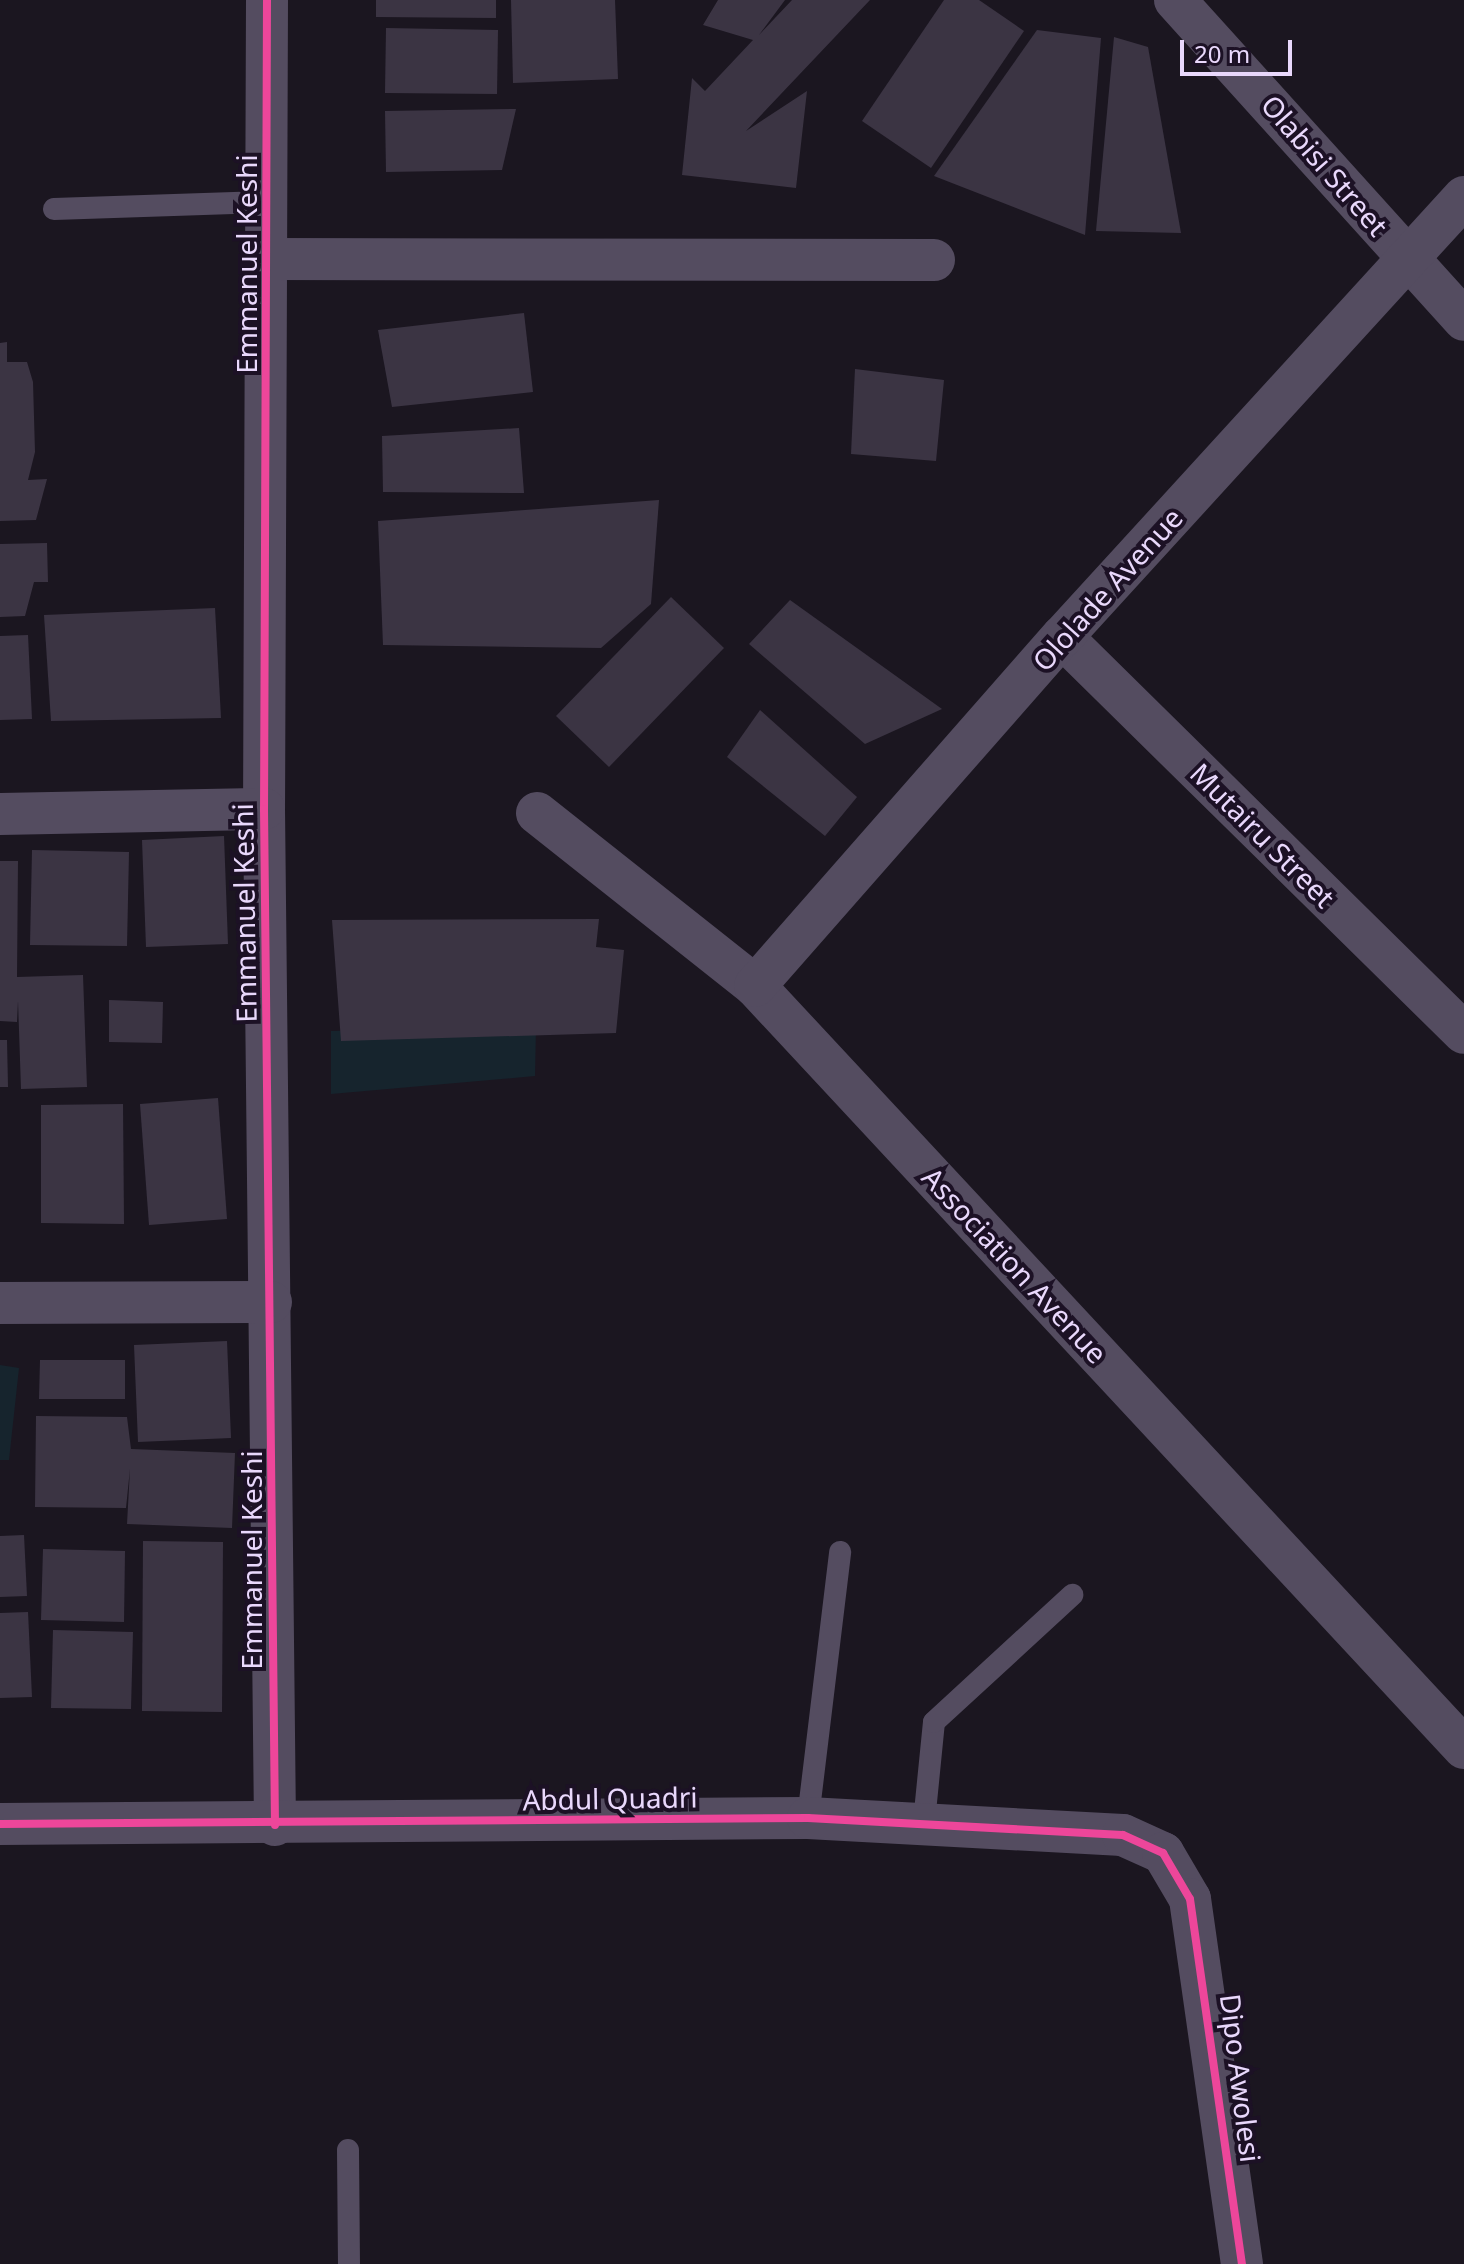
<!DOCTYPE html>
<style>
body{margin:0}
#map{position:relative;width:1464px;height:2264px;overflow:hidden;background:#1b1620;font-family:"Noto Sans",sans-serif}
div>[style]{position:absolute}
.green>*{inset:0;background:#16242d}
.building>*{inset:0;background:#3b3443}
.service>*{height:22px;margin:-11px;padding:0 11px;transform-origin:11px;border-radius:11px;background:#544c60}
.minor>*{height:42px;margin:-21px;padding:0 21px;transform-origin:21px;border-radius:21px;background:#544c60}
.cycleway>*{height:8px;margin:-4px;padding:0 4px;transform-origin:4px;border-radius:4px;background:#ed469a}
span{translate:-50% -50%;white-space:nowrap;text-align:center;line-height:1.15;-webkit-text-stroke:8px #1c1125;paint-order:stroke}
.street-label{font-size:28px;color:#e9d8fc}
.scale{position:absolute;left:1180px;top:40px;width:112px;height:36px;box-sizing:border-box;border:4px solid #e9d8fc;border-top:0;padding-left:10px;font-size:24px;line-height:28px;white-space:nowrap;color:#e9d8fc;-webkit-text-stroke:6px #1c1125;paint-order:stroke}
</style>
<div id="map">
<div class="green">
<div style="clip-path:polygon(536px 1026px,535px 1076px,331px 1094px,331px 1031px)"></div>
<div style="clip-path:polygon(0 1365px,19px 1368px,9px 1460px,0 1460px)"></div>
</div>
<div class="building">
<div style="clip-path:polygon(376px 0,496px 0,496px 18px,376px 17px)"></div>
<div style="clip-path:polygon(511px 0,615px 0,618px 79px,513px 83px)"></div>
<div style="clip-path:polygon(718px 0,785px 0,759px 35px,792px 0,870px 0,746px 131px,807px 91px,796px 188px,682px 175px,692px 78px,705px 91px,753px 40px,703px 25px)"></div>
<div style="clip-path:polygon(944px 0,979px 0,1024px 31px,931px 168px,862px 121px)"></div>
<div style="clip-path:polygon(386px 28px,498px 30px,497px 94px,385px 93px)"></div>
<div style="clip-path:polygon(1037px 30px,1101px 38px,1085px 235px,934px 176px)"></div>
<div style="clip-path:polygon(1114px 37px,1148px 47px,1181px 233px,1096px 231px)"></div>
<div style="clip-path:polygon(516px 109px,502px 170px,386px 172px,385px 111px)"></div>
<div style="clip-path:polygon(524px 313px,533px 392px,392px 407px,378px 330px)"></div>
<div style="clip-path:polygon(7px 342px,7px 362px,27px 362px,33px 382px,35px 452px,28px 480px,47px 479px,36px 520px,0 521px,0 343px)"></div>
<div style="clip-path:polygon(855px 369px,944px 380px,936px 461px,851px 454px)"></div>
<div style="clip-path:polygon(519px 428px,524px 493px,383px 492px,382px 436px)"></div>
<div style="clip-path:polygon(659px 500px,651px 604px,601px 648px,383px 645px,378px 521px)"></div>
<div style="clip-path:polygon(47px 543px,48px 582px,34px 582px,25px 616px,0 617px,0 544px)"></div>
<div style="clip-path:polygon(671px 597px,724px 648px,609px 767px,556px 716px)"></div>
<div style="clip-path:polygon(790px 600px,942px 709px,865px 744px,749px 644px)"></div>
<div style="clip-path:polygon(215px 608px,221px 718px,51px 721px,44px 615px)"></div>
<div style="clip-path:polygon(28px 635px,32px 719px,0 720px,0 636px)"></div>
<div style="clip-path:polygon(760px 710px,857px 797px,825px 836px,727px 757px)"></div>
<div style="clip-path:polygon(224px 836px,228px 944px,146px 947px,142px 840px)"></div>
<div style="clip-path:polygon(32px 850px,129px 852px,127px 946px,30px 945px)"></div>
<div style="clip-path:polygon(0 861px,18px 861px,17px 977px,83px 975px,87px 1087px,21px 1089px,18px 1001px,17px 1022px,0 1021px)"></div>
<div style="clip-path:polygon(599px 919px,596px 947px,624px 950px,616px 1033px,341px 1041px,332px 920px)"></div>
<div style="clip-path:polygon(109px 1000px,163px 1002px,162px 1043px,109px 1042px)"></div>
<div style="clip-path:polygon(0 1040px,7px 1040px,8px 1087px,0 1087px)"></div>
<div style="clip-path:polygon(218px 1098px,227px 1219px,149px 1225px,140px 1104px)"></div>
<div style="clip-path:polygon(123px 1104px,124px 1224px,41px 1223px,41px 1105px)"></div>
<div style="clip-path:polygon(227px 1341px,231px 1438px,138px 1442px,134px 1345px)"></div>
<div style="clip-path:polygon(40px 1360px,125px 1360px,125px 1399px,39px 1399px)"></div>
<div style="clip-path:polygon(36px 1416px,127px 1417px,131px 1449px,235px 1453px,232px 1528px,127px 1524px,130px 1469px,126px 1508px,35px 1507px)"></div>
<div style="clip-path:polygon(24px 1535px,27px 1596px,0 1597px,0 1536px)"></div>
<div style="clip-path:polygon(143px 1541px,223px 1542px,222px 1712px,142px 1711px)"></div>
<div style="clip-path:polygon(43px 1549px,125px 1551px,124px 1622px,41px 1620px)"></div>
<div style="clip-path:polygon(28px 1612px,32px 1697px,0 1698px,0 1613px)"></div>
<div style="clip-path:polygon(53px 1630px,133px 1632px,131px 1709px,51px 1708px)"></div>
</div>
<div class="service">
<div style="left:54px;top:209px;width:214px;rotate:-1.9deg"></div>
<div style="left:808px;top:1818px;width:268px;rotate:-83.1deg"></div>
<div style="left:924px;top:1822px;width:100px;rotate:-84.3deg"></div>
<div style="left:934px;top:1722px;width:188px;rotate:-42.6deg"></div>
<div style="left:348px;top:2150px;width:114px;rotate:89.5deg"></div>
</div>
<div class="minor">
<div style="left:267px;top:0;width:809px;rotate:90.21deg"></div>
<div style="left:264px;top:809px;width:1016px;rotate:89.38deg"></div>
<div style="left:1175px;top:0;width:431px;rotate:47.9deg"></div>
<div style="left:269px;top:259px;width:665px;rotate:0.09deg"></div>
<div style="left:1062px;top:637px;width:564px;rotate:44.57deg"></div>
<div style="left:537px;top:813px;width:278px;rotate:38.4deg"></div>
<div style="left:755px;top:986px;width:1041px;rotate:47.06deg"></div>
<div style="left:0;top:814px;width:264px;rotate:-1.1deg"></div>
<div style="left:755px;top:986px;width:465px;rotate:-48.7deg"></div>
<div style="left:1062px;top:637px;width:596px;rotate:-47.58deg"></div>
<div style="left:0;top:1303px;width:271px;rotate:-0.2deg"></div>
<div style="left:0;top:1824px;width:808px;rotate:-0.43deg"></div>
<div style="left:808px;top:1818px;width:315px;rotate:3.1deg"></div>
<div style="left:1123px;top:1835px;width:44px;rotate:24.2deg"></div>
<div style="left:1163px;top:1853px;width:53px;rotate:59.6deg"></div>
<div style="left:1190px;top:1899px;width:369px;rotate:81.9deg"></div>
</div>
<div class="cycleway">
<div style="left:267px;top:0;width:809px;rotate:90.21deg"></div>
<div style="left:264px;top:809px;width:1016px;rotate:89.38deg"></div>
<div style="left:0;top:1824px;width:808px;rotate:-0.43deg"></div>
<div style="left:808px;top:1818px;width:315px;rotate:3.1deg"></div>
<div style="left:1123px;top:1835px;width:44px;rotate:24.2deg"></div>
<div style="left:1163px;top:1853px;width:53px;rotate:59.6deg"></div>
<div style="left:1190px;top:1899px;width:369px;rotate:81.9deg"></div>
</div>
<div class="street-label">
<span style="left:1325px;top:165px;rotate:49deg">Olabisi Street</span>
<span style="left:246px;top:264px;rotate:-90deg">Emmanuel Keshi</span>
<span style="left:1107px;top:589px;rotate:-48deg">Ololade Avenue</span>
<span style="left:1263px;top:835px;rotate:45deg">Mutairu Street</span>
<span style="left:244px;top:913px;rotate:-91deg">Emmanuel Keshi</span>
<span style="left:1015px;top:1265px;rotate:47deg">Association Avenue</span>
<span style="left:251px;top:1560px;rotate:-90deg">Emmanuel Keshi</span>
<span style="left:610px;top:1798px;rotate:-1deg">Abdul Quadri</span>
<span style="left:1241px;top:2078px;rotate:83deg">Dipo Awolesi</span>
</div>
<div class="scale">20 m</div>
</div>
